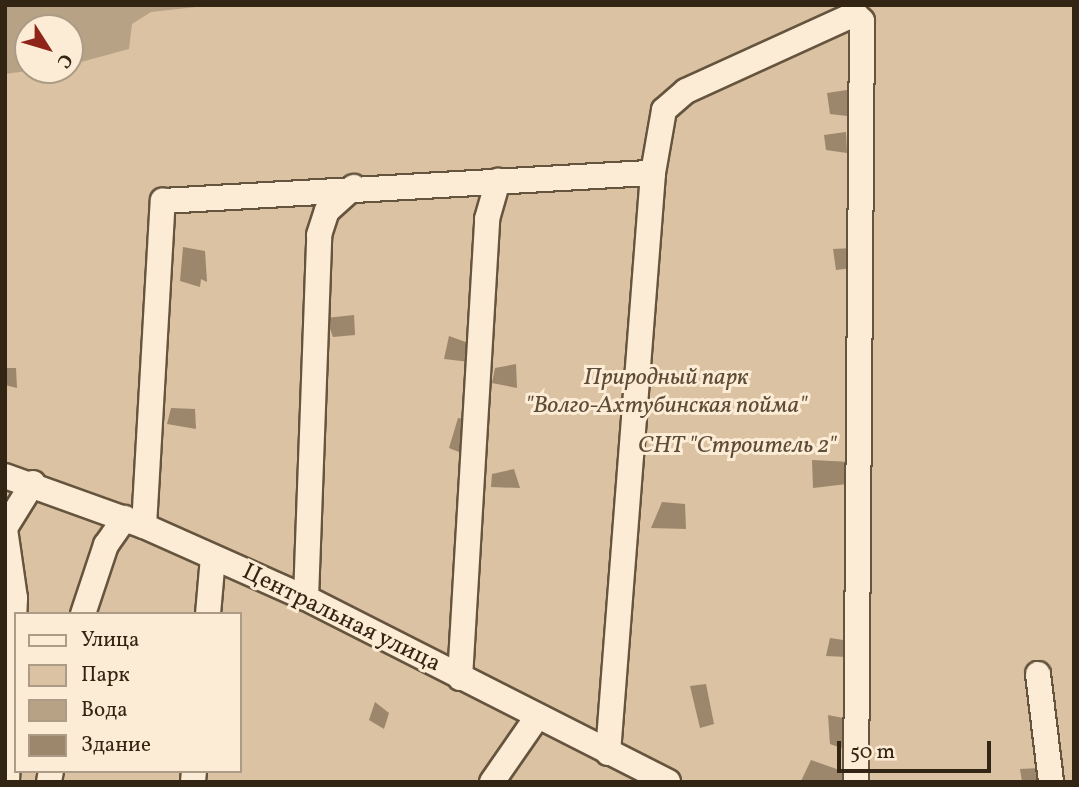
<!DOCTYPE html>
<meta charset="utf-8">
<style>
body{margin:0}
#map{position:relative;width:1079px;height:787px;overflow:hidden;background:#fce2bf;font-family:Vollkorn,serif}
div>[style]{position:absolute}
.green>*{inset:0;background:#dac2a2}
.water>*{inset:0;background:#b8a285}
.building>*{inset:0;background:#9c876c}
.roads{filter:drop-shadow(2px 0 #65543e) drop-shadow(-2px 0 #65543e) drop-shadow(0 2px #65543e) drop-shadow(0 -2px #65543e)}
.minor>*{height:24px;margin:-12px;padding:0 12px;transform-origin:12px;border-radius:12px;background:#fdecd5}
span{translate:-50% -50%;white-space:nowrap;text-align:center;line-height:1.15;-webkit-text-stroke:6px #fdecd5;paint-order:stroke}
.park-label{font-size:24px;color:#5d4c37;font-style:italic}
.street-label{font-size:24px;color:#332513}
.frame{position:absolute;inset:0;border:7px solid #332513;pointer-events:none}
.legend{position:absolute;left:14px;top:612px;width:228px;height:161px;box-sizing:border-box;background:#fdecd5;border:2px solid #ac9c87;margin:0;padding:9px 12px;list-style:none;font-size:21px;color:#332513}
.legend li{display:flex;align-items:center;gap:14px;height:35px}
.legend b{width:35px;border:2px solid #ac9c87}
.north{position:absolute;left:14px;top:14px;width:70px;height:70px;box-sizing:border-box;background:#fdecd5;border:2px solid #ac9c87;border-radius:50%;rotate:127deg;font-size:19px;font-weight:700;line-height:28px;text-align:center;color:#332513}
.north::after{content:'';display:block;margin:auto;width:24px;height:32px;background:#8f2418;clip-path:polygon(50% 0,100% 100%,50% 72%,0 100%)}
.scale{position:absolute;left:837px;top:741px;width:154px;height:32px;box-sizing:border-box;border:4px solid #332513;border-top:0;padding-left:9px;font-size:21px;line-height:24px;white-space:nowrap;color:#332513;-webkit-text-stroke:5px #fdecd5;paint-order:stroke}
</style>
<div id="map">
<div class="green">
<div style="clip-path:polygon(evenodd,5px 5px,1074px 5px,1074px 782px,5px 782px,5px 5px,28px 28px,70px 28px,70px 70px,28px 70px,28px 28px,5px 5px,16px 614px,240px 614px,240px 771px,16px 771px,16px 614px)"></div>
</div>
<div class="water">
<div style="clip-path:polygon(5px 5px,214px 5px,151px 12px,132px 24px,129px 49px,70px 65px,70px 28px,28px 28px,28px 70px,34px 70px,5px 74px)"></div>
</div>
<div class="building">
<div style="clip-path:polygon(847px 90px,847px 116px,830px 114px,827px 93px)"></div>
<div style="clip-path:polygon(846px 132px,847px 153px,826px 150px,824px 135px)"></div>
<div style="clip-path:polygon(183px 247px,205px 251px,207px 282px,201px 279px,200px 287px,180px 281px)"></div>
<div style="clip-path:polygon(853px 248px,852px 268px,836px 270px,833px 249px)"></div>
<div style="clip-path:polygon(354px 315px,355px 335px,333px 337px,326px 318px)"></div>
<div style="clip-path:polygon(449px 336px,474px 345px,470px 362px,444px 359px)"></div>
<div style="clip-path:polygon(516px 364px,517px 388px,492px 383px,495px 368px)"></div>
<div style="clip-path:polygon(5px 368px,16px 368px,17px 388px,5px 385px)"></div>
<div style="clip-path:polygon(171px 408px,195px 409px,196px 429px,167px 424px)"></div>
<div style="clip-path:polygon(458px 418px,471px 420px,464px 454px,449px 448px)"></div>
<div style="clip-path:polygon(812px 460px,851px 462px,847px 484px,813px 488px)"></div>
<div style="clip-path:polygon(514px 469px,520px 488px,491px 487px,492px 474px)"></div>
<div style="clip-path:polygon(662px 502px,685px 504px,686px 529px,651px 528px)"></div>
<div style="clip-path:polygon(830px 638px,850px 641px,847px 657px,826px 656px)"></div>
<div style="clip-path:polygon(706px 684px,714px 724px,700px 728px,690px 686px)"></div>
<div style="clip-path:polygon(375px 702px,389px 713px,384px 729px,369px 720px)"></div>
<div style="clip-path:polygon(828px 715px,848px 719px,847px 750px,830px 744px)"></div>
<div style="clip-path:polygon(811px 760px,848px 773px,842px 782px,801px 781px)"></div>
<div style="clip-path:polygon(1040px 768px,1042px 782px,1022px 782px,1020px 769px)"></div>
</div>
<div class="roads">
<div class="minor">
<div style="left:5px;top:476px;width:148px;rotate:19.8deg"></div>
<div style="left:144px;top:526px;width:177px;rotate:24deg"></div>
<div style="left:306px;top:598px;width:406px;rotate:26.9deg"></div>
<div style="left:144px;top:526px;width:326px;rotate:-86.7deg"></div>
<div style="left:163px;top:201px;width:491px;rotate:-3.3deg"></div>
<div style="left:5px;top:528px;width:53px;rotate:-58.1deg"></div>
<div style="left:5px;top:529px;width:70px;rotate:81.8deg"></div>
<div style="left:15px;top:598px;width:184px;rotate:92.5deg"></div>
<div style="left:306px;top:598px;width:363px;rotate:-87.9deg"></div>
<div style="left:319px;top:235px;width:25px;rotate:-72deg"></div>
<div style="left:327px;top:211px;width:36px;rotate:-42deg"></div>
<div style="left:83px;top:614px;width:73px;rotate:-71.6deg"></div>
<div style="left:106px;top:545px;width:33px;rotate:-55deg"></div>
<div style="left:208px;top:614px;width:57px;rotate:-85deg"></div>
<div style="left:1038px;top:674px;width:109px;rotate:83.1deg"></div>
<div style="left:460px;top:678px;width:460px;rotate:-86.6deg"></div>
<div style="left:487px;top:219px;width:40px;rotate:-74deg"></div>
<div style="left:608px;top:753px;width:582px;rotate:-85.56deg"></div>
<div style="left:653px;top:173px;width:64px;rotate:-80.1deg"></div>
<div style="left:664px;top:110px;width:29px;rotate:-41deg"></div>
<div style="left:686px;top:91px;width:186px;rotate:-24.5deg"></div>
<div style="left:855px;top:14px;width:10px;rotate:45deg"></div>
<div style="left:862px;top:21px;width:761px;rotate:90.45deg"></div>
<div style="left:49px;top:782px;width:11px;rotate:-80deg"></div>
<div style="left:193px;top:782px;width:11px;rotate:-85deg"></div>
<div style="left:492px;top:782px;width:79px;rotate:-55.3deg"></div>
</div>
</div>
<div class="park-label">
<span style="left:666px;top:393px">Природный парк<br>"Волго-Ахтубинская пойма"</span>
<span style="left:737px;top:447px">СНТ "Строитель 2"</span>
</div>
<div class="street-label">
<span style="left:341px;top:619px;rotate:26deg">Центральная улица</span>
</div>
<div class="frame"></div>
<ul class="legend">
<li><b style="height:9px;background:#fdecd5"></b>Улица</li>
<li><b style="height:19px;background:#dac2a2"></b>Парк</li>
<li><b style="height:19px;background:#b8a285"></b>Вода</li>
<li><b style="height:19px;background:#9c876c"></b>Здание</li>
</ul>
<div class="north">С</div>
<div class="scale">50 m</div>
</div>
